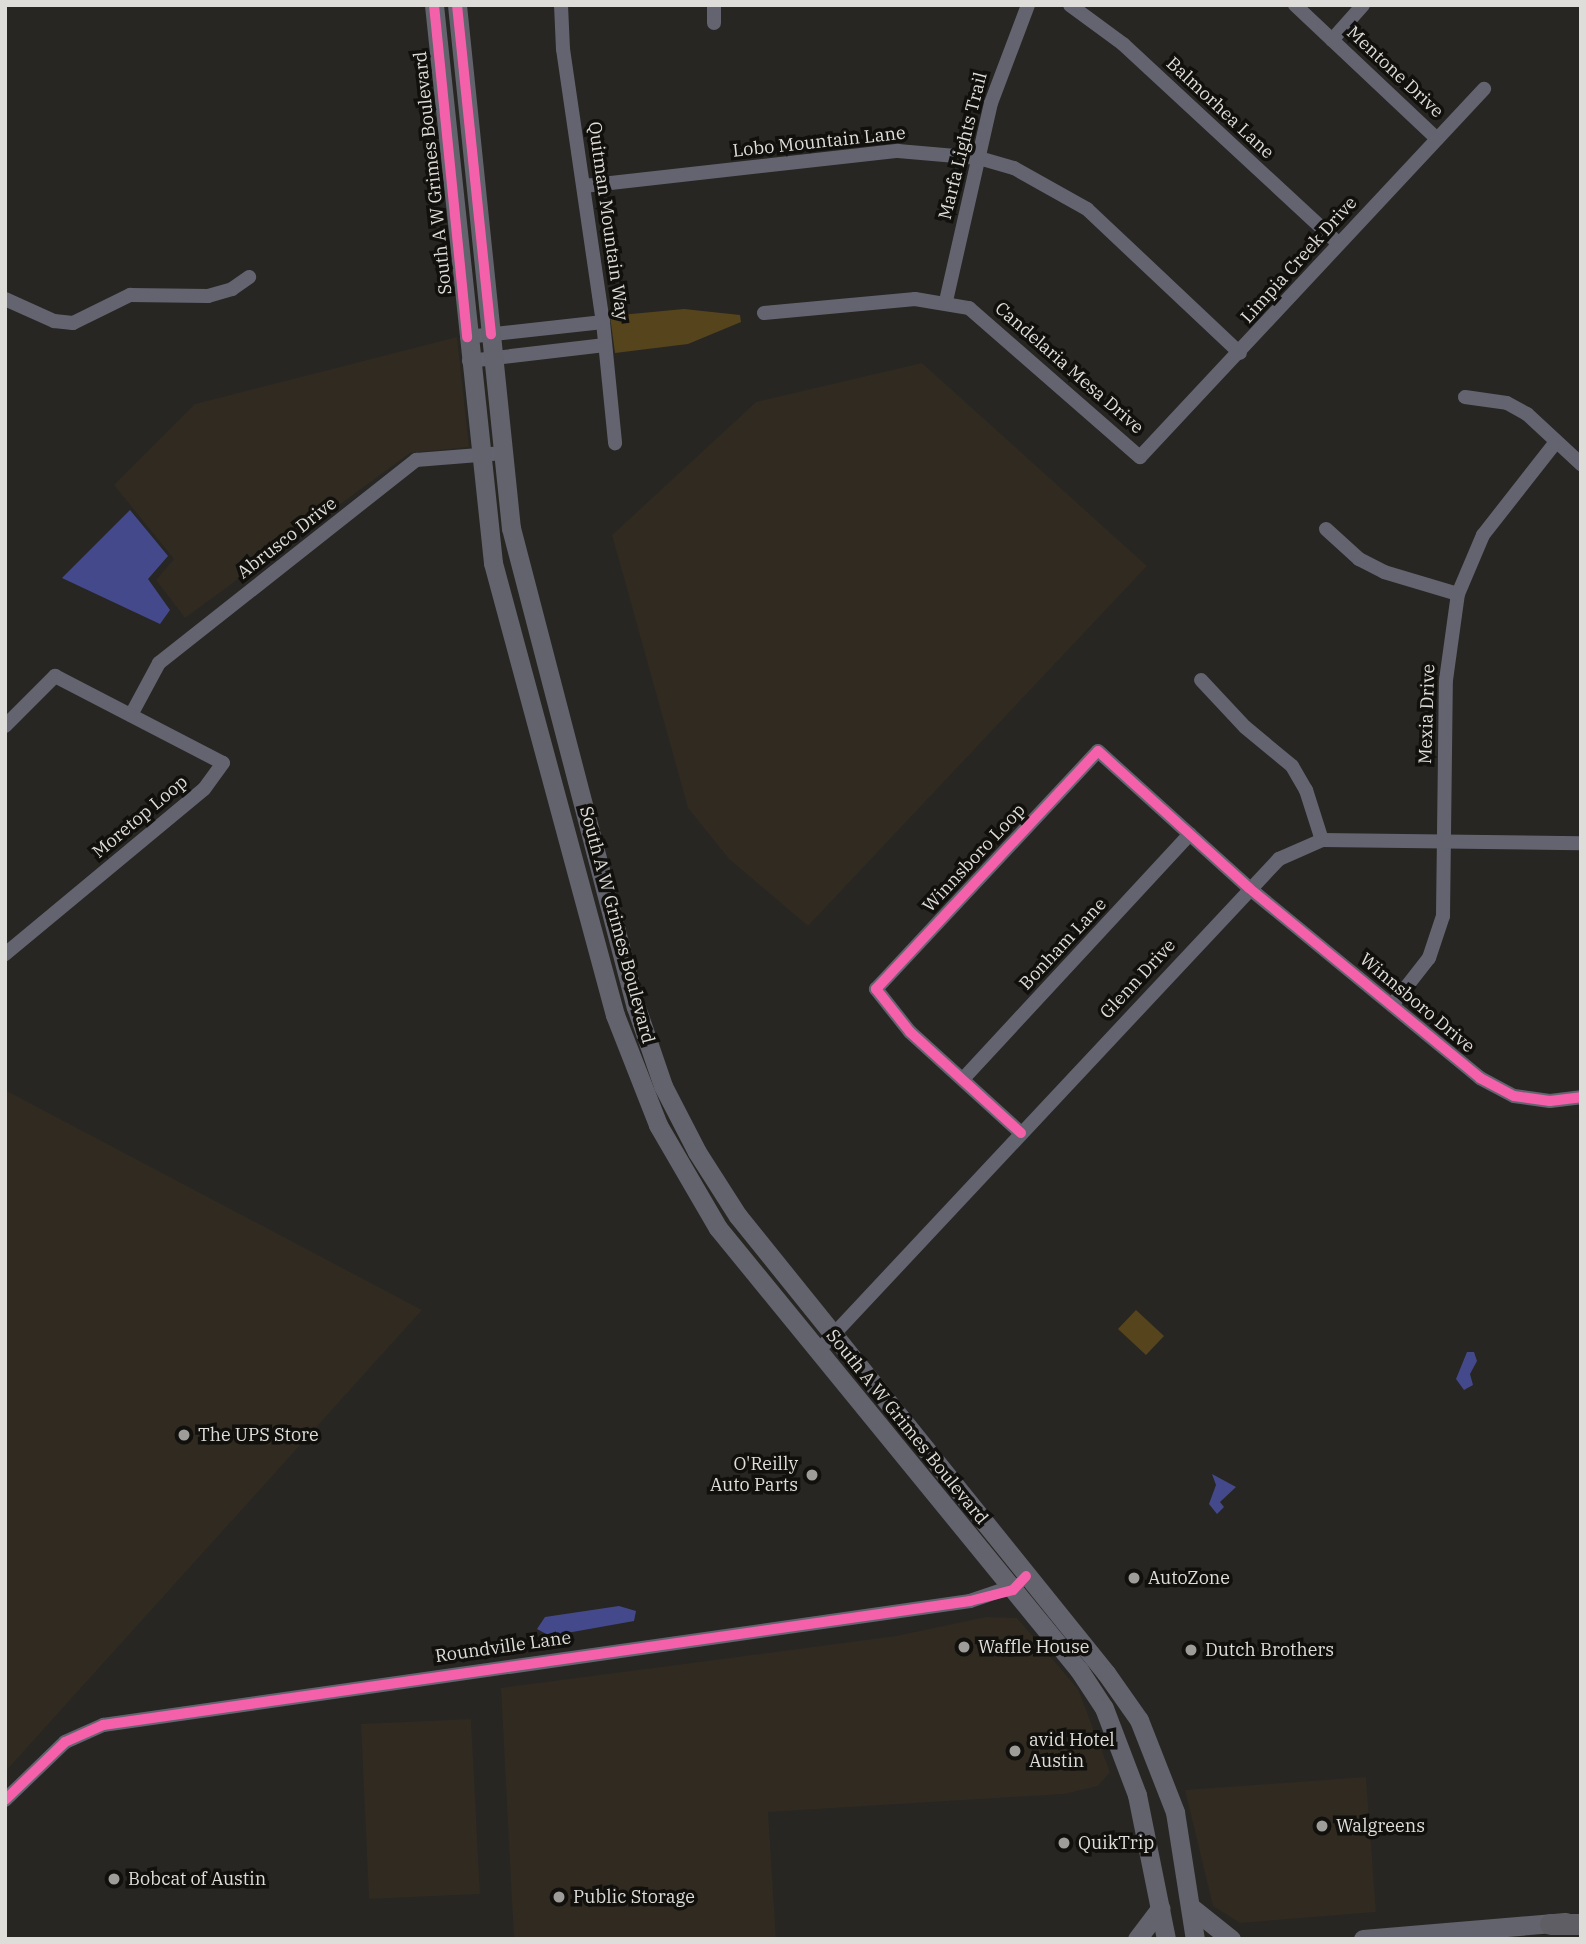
<!DOCTYPE html>
<style>
body{margin:0}
#map{position:relative;width:1586px;height:1944px;overflow:hidden;background:#272623;font-family:"IBM Plex Serif",serif}
div>[style]{position:absolute}
.built>*{inset:0;background:#302a20}
.green>*{inset:0;background:#56441c}
.water>*{inset:0;background:#44498c}
.minor>*{height:14px;margin:-7px;padding:0 7px;transform-origin:7px;border-radius:7px;background:#636470}
.major>*{height:19px;margin:-9.5px;padding:0 9.5px;transform-origin:9.5px;border-radius:9.5px;background:#62636c}
.highway>*{height:21px;margin:-10.5px;padding:0 10.5px;transform-origin:10.5px;border-radius:10.5px;background:#5e5e64}
.cycleway>*{height:10px;margin:-5px;padding:0 5px;transform-origin:5px;border-radius:5px;background:#f560ab}
.dots>*{width:19px;height:19px;translate:-50% -50%;box-sizing:border-box;border:4px solid #11100d;border-radius:50%}
span{translate:-50% -50%;white-space:nowrap;text-align:center;line-height:1.15;-webkit-text-stroke:7px #11100d;paint-order:stroke}
.street-label{font-size:18px;color:#dfddd9}
.poi-label{font-size:18px;color:#dfddd9}
.left{translate:0 -50%;text-align:left}
.right{translate:-100% -50%;text-align:right}
.frame{position:absolute;inset:0;border:7px solid #dfddd9;pointer-events:none}
</style>
<div id="map">
<div class="built">
<div style="clip-path:polygon(457px 337px,469px 447px,410px 453px,185px 618px,156px 580px,174px 559px,114px 485px,195px 404px)"></div>
<div style="clip-path:polygon(922px 363px,1147px 566px,808px 926px,729px 859px,688px 808px,612px 535px,756px 402px)"></div>
<div style="clip-path:polygon(5px 1090px,422px 1310px,5px 1772px)"></div>
<div style="clip-path:polygon(986px 1617px,1017px 1618px,1078px 1689px,1110px 1772px,1098px 1786px,1064px 1794px,768px 1812px,776px 1939px,514px 1939px,501px 1688px,896px 1636px)"></div>
<div style="clip-path:polygon(471px 1719px,480px 1894px,369px 1899px,361px 1724px)"></div>
<div style="clip-path:polygon(1366px 1777px,1376px 1912px,1240px 1923px,1213px 1906px,1185px 1790px)"></div>
</div>
<div class="green">
<div style="clip-path:polygon(684px 309px,740px 315px,741px 322px,688px 344px,615px 353px,610px 316px)"></div>
<div style="clip-path:polygon(1136px 1310px,1164px 1336px,1146px 1355px,1118px 1329px)"></div>
</div>
<div class="water">
<div style="clip-path:polygon(130px 510px,168px 556px,148px 579px,170px 610px,160px 624px,62px 578px)"></div>
<div style="clip-path:polygon(1467px 1352px,1474px 1352px,1477px 1361px,1470px 1374px,1473px 1385px,1464px 1390px,1456px 1379px)"></div>
<div style="clip-path:polygon(1212px 1474px,1236px 1487px,1220px 1502px,1224px 1507px,1217px 1514px,1209px 1504px,1216px 1485px)"></div>
<div style="clip-path:polygon(619px 1606px,636px 1611px,634px 1621px,550px 1636px,537px 1629px,545px 1617px)"></div>
</div>
<div class="minor">
<div style="left:561px;top:5px;width:44px;rotate:87.4deg"></div>
<div style="left:563px;top:49px;width:276px;rotate:81.7deg"></div>
<div style="left:603px;top:322px;width:122px;rotate:84.3deg"></div>
<div style="left:714px;top:5px;width:18px;rotate:90deg"></div>
<div style="left:1070px;top:5px;width:66px;rotate:36.3deg"></div>
<div style="left:1123px;top:44px;width:294px;rotate:42.8deg"></div>
<div style="left:1295px;top:5px;width:195px;rotate:43.3deg"></div>
<div style="left:1332px;top:40px;width:47px;rotate:-48.5deg"></div>
<div style="left:584px;top:186px;width:316px;rotate:-6.4deg"></div>
<div style="left:898px;top:151px;width:81px;rotate:4.9deg"></div>
<div style="left:979px;top:158px;width:36px;rotate:16deg"></div>
<div style="left:1014px;top:168px;width:84px;rotate:29.3deg"></div>
<div style="left:1087px;top:209px;width:210px;rotate:43.3deg"></div>
<div style="left:5px;top:299px;width:54px;rotate:24.2deg"></div>
<div style="left:54px;top:321px;width:19px;rotate:6deg"></div>
<div style="left:73px;top:323px;width:64px;rotate:-26.2deg"></div>
<div style="left:130px;top:295px;width:78px;rotate:0.7deg"></div>
<div style="left:208px;top:296px;width:25px;rotate:-16deg"></div>
<div style="left:232px;top:289px;width:21px;rotate:-35deg"></div>
<div style="left:946px;top:301px;width:203px;rotate:-77.2deg"></div>
<div style="left:991px;top:103px;width:105px;rotate:-69.3deg"></div>
<div style="left:764px;top:313px;width:152px;rotate:-5.3deg"></div>
<div style="left:915px;top:299px;width:55px;rotate:9.5deg"></div>
<div style="left:969px;top:308px;width:227px;rotate:41.1deg"></div>
<div style="left:1140px;top:457px;width:504px;rotate:-46.93deg"></div>
<div style="left:467px;top:337px;width:137px;rotate:-6.3deg"></div>
<div style="left:469px;top:361px;width:137px;rotate:-6.7deg"></div>
<div style="left:1465px;top:397px;width:42px;rotate:8.1deg"></div>
<div style="left:1507px;top:403px;width:23px;rotate:29deg"></div>
<div style="left:1527px;top:414px;width:74px;rotate:42.8deg"></div>
<div style="left:1326px;top:529px;width:45px;rotate:42.3deg"></div>
<div style="left:1359px;top:559px;width:28px;rotate:27deg"></div>
<div style="left:1384px;top:572px;width:77px;rotate:16.6deg"></div>
<div style="left:1201px;top:680px;width:64px;rotate:46.9deg"></div>
<div style="left:1245px;top:727px;width:61px;rotate:39.7deg"></div>
<div style="left:1292px;top:766px;width:28px;rotate:60deg"></div>
<div style="left:1306px;top:790px;width:52px;rotate:72.3deg"></div>
<div style="left:131px;top:715px;width:59px;rotate:-61.7deg"></div>
<div style="left:159px;top:663px;width:328px;rotate:-38.3deg"></div>
<div style="left:416px;top:460px;width:88px;rotate:-4.5deg"></div>
<div style="left:5px;top:726px;width:71px;rotate:-45deg"></div>
<div style="left:55px;top:676px;width:189px;rotate:27.4deg"></div>
<div style="left:223px;top:763px;width:32px;rotate:126deg"></div>
<div style="left:204px;top:789px;width:259px;rotate:140.3deg"></div>
<div style="left:1393px;top:1004px;width:58px;rotate:-52deg"></div>
<div style="left:1429px;top:958px;width:44px;rotate:-71.6deg"></div>
<div style="left:1443px;top:916px;width:236px;rotate:-89.3deg"></div>
<div style="left:1446px;top:680px;width:87px;rotate:-82.1deg"></div>
<div style="left:1458px;top:594px;width:64px;rotate:-67deg"></div>
<div style="left:1483px;top:535px;width:118px;rotate:-51.9deg"></div>
<div style="left:963px;top:1079px;width:334px;rotate:-47.2deg"></div>
<div style="left:1021px;top:1133px;width:150px;rotate:-137.7deg"></div>
<div style="left:910px;top:1032px;width:55px;rotate:-128.3deg"></div>
<div style="left:876px;top:989px;width:325px;rotate:-47deg"></div>
<div style="left:1098px;top:751px;width:204px;rotate:42.2deg"></div>
<div style="left:1249px;top:888px;width:299px;rotate:39.4deg"></div>
<div style="left:1480px;top:1078px;width:38px;rotate:28deg"></div>
<div style="left:1514px;top:1096px;width:36px;rotate:8deg"></div>
<div style="left:1550px;top:1101px;width:31px;rotate:-7deg"></div>
<div style="left:819px;top:1350px;width:673px;rotate:-46.87deg"></div>
<div style="left:1279px;top:859px;width:47px;rotate:-23.8deg"></div>
<div style="left:1322px;top:840px;width:259px;rotate:0.7deg"></div>
<div style="left:5px;top:1800px;width:83px;rotate:-44deg"></div>
<div style="left:65px;top:1742px;width:42px;rotate:-24.1deg"></div>
<div style="left:103px;top:1725px;width:876px;rotate:-8.14deg"></div>
<div style="left:970px;top:1601px;width:50px;rotate:-18.8deg"></div>
</div>
<div class="major">
<div style="left:434px;top:5px;width:561px;rotate:83.96deg"></div>
<div style="left:493px;top:563px;width:468px;rotate:74.9deg"></div>
<div style="left:615px;top:1015px;width:118px;rotate:68.6deg"></div>
<div style="left:658px;top:1125px;width:119px;rotate:59.8deg"></div>
<div style="left:718px;top:1228px;width:571px;rotate:50.76deg"></div>
<div style="left:1079px;top:1670px;width:45px;rotate:56.7deg"></div>
<div style="left:1104px;top:1708px;width:93px;rotate:69.2deg"></div>
<div style="left:1137px;top:1795px;width:147px;rotate:78.6deg"></div>
<div style="left:457px;top:5px;width:526px;rotate:84.11deg"></div>
<div style="left:511px;top:528px;width:495px;rotate:75.4deg"></div>
<div style="left:636px;top:1007px;width:83px;rotate:71.1deg"></div>
<div style="left:663px;top:1086px;width:74px;rotate:62.7deg"></div>
<div style="left:697px;top:1152px;width:76px;rotate:57.4deg"></div>
<div style="left:738px;top:1216px;width:587px;rotate:51.16deg"></div>
<div style="left:1106px;top:1673px;width:57px;rotate:54.9deg"></div>
<div style="left:1139px;top:1720px;width:99px;rotate:68.6deg"></div>
<div style="left:1175px;top:1812px;width:129px;rotate:81.1deg"></div>
<div style="left:1192px;top:1908px;width:50px;rotate:38.5deg"></div>
<div style="left:1137px;top:1939px;width:39px;rotate:-53deg"></div>
<div style="left:1363px;top:1939px;width:203px;rotate:-4.8deg"></div>
</div>
<div class="highway">
<div style="left:1550px;top:1924px;width:31px"></div>
</div>
<div class="cycleway">
<div style="left:434px;top:5px;width:334px;rotate:84.3deg"></div>
<div style="left:457px;top:5px;width:331px;rotate:84.1deg"></div>
<div style="left:1021px;top:1133px;width:150px;rotate:-137.7deg"></div>
<div style="left:910px;top:1032px;width:55px;rotate:-128.3deg"></div>
<div style="left:876px;top:989px;width:325px;rotate:-47deg"></div>
<div style="left:1098px;top:751px;width:204px;rotate:42.2deg"></div>
<div style="left:1249px;top:888px;width:299px;rotate:39.4deg"></div>
<div style="left:1480px;top:1078px;width:38px;rotate:28deg"></div>
<div style="left:1514px;top:1096px;width:36px;rotate:8deg"></div>
<div style="left:1550px;top:1101px;width:31px;rotate:-7deg"></div>
<div style="left:5px;top:1800px;width:83px;rotate:-44deg"></div>
<div style="left:65px;top:1742px;width:42px;rotate:-24.1deg"></div>
<div style="left:103px;top:1725px;width:876px;rotate:-8.14deg"></div>
<div style="left:970px;top:1601px;width:44px;rotate:-14.3deg"></div>
<div style="left:1013px;top:1590px;width:19px;rotate:-47deg"></div>
</div>
<div class="dots">
<div style="left:184px;top:1435px;background:#9f9d99"></div>
<div style="left:812px;top:1475px;background:#9f9d99"></div>
<div style="left:1134px;top:1578px;background:#9f9d99"></div>
<div style="left:964px;top:1647px;background:#9f9d99"></div>
<div style="left:1191px;top:1650px;background:#9f9d99"></div>
<div style="left:1015px;top:1751px;background:#9f9d99"></div>
<div style="left:1322px;top:1826px;background:#9f9d99"></div>
<div style="left:1064px;top:1843px;background:#9f9d99"></div>
<div style="left:114px;top:1879px;background:#9f9d99"></div>
<div style="left:559px;top:1897px;background:#9f9d99"></div>
</div>
<div class="street-label">
<span style="left:1395px;top:72px;rotate:43deg">Mentone Drive</span>
<span style="left:1220px;top:108px;rotate:43deg">Balmorhea Lane</span>
<span style="left:819px;top:142px;rotate:-6deg">Lobo Mountain Lane</span>
<span style="left:963px;top:146px;rotate:-76deg">Marfa Lights Trail</span>
<span style="left:433px;top:173px;rotate:-96deg">South A W Grimes Boulevard</span>
<span style="left:608px;top:221px;rotate:82deg">Quitman Mountain Way</span>
<span style="left:1299px;top:260px;rotate:-48deg">Limpia Creek Drive</span>
<span style="left:1069px;top:368px;rotate:41deg">Candelaria Mesa Drive</span>
<span style="left:287px;top:538px;rotate:-38deg">Abrusco Drive</span>
<span style="left:1427px;top:714px;rotate:-88deg">Mexia Drive</span>
<span style="left:140px;top:817px;rotate:-40deg">Moretop Loop</span>
<span style="left:974px;top:858px;rotate:-47deg">Winnsboro Loop</span>
<span style="left:617px;top:925px;rotate:75deg">South A W Grimes Boulevard</span>
<span style="left:1063px;top:944px;rotate:-47deg">Bonham Lane</span>
<span style="left:1138px;top:979px;rotate:-47deg">Glenn Drive</span>
<span style="left:1417px;top:1003px;rotate:40deg">Winnsboro Drive</span>
<span style="left:907px;top:1427px;rotate:51deg">South A W Grimes Boulevard</span>
<span style="left:503px;top:1647px;rotate:-8deg">Roundville Lane</span>
</div>
<div class="poi-label">
<span class="left" style="left:198px;top:1435px">The UPS Store</span>
<span class="right" style="left:798px;top:1475px">O'Reilly<br>Auto Parts</span>
<span class="left" style="left:1148px;top:1578px">AutoZone</span>
<span class="left" style="left:978px;top:1647px">Waffle House</span>
<span class="left" style="left:1205px;top:1650px">Dutch Brothers</span>
<span class="left" style="left:1029px;top:1751px">avid Hotel<br>Austin</span>
<span class="left" style="left:1336px;top:1826px">Walgreens</span>
<span class="left" style="left:1078px;top:1843px">QuikTrip</span>
<span class="left" style="left:128px;top:1879px">Bobcat of Austin</span>
<span class="left" style="left:573px;top:1897px">Public Storage</span>
</div>
<div class="frame"></div>
</div>
